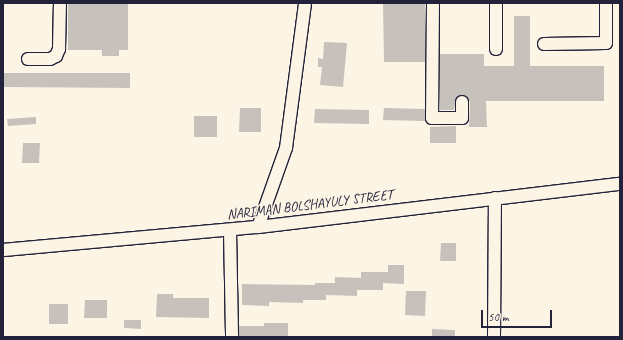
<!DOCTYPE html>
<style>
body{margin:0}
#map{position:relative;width:623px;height:340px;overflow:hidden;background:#fcf5e5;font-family:Caveat,sans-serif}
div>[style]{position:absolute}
.building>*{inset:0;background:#c6c1bb}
.roads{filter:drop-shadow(1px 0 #22223b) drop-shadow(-1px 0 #22223b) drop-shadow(0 1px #22223b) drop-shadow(0 -1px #22223b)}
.minor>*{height:12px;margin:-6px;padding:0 6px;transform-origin:6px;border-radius:6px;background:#fcf5e5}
span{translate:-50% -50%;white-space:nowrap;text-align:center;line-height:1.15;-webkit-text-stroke:3px #fcf5e5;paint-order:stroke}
.street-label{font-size:14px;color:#22223b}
.frame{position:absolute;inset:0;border:4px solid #22223b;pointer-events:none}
.scale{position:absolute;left:481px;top:310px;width:71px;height:18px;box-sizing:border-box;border:2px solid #22223b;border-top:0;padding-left:5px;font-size:12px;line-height:14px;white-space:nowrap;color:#22223b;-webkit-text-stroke:3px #fcf5e5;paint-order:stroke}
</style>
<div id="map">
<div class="building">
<div style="clip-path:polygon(68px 3px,128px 3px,128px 50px,119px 50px,119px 56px,102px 56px,102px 50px,68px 50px)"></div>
<div style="clip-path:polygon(383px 3px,425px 3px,425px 62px,384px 62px)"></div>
<div style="clip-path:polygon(514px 16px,530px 16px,530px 66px,604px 66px,604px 101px,486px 101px,487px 127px,469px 127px,470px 102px,465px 95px,459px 95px,456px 98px,454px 110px,440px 110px,440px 54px,484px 54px,484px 66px,514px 66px)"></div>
<div style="clip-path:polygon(324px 42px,347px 43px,343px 87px,320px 85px,322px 67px,318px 67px,318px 58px,323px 59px)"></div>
<div style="clip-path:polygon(3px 73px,130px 73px,130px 88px,3px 87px)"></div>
<div style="clip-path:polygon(240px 108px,261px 108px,261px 132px,239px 132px)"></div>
<div style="clip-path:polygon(384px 108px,425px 109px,425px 121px,383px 120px)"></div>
<div style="clip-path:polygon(315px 109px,369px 110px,369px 124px,314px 123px)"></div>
<div style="clip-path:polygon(194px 116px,217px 116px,217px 137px,194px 137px)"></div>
<div style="clip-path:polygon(36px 117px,36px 124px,8px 126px,7px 119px)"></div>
<div style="clip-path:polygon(456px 126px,456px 143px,430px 143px,430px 127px)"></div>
<div style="clip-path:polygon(23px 143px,40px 143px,39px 163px,22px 163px)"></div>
<div style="clip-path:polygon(441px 243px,456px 243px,456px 261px,440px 261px)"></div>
<div style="clip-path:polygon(388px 265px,404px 265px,404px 284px,383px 283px,383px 290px,357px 290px,357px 296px,326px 295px,326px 300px,303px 300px,303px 303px,269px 302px,269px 306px,242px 305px,242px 284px,315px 285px,315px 283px,335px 283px,335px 277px,361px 278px,361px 272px,388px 272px)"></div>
<div style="clip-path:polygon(406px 291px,426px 291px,425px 316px,405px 315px)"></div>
<div style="clip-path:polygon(157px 294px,173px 294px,173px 298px,209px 298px,209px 318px,156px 317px)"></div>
<div style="clip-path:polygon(85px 300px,107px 300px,107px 318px,84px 318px)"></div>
<div style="clip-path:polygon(49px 304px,68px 304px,68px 324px,49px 324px)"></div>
<div style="clip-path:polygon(124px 320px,141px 320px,141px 329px,124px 328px)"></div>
<div style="clip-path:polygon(264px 323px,288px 323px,288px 337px,239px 337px,239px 326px,264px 326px)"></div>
<div style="clip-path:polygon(432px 329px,455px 330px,455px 337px,432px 337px)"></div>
</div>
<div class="roads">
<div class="minor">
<div style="left:433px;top:3px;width:115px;rotate:90.5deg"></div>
<div style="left:432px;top:118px;width:30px"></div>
<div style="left:462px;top:118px;width:16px;rotate:-90deg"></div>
<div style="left:496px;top:3px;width:46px;rotate:90deg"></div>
<div style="left:544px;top:44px;width:62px;rotate:-0.9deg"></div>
<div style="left:606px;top:43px;width:40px;rotate:-90deg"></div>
<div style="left:28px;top:59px;width:22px"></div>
<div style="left:50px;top:59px;width:7px;rotate:-27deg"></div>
<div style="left:56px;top:56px;width:8px;rotate:-67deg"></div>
<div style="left:59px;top:49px;width:46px;rotate:-88.8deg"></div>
<div style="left:258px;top:227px;width:84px;rotate:-70.5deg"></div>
<div style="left:286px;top:148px;width:146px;rotate:-82.5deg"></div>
<div style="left:230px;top:230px;width:107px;rotate:88.9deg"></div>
<div style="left:3px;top:250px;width:256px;rotate:-5.2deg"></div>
<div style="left:258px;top:227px;width:365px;rotate:-6.8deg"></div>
<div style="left:494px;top:337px;width:139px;rotate:-89.6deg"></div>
</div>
</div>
<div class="street-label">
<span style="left:310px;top:205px;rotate:-7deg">NARIMAN BOLSHAYULY STREET</span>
</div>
<div class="frame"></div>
<div class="scale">50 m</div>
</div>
